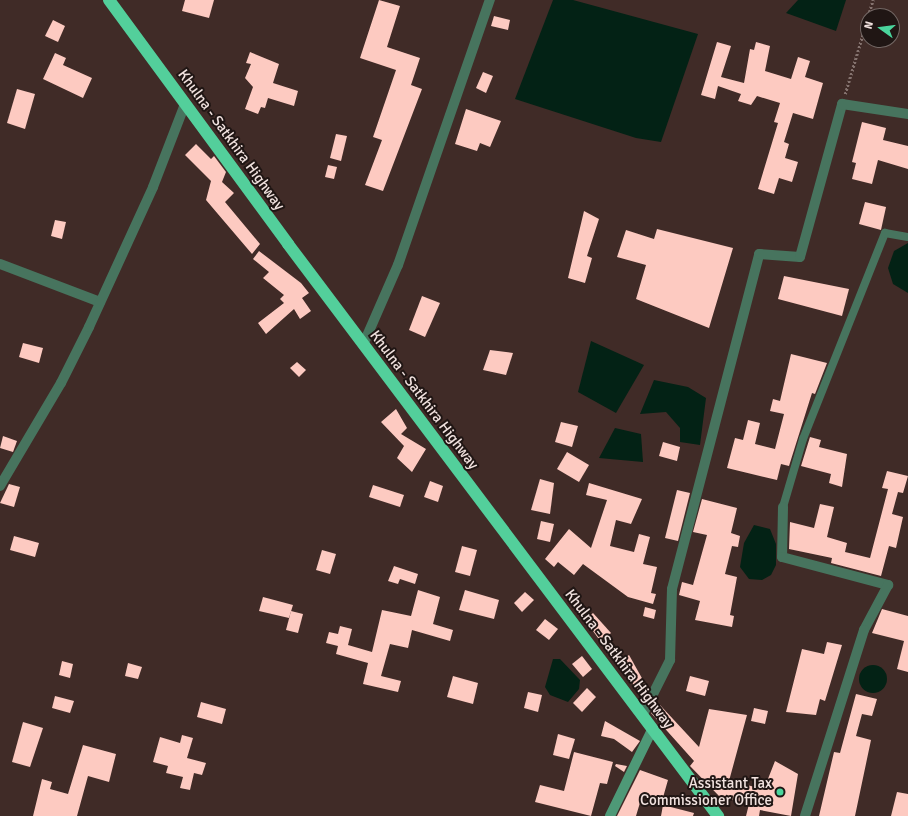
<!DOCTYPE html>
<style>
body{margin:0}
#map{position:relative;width:908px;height:816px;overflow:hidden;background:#402b27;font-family:Signika,sans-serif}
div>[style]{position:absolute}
.water>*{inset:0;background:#032215}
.round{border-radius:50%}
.building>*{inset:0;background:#fdcac1}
.path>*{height:2.5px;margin-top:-1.25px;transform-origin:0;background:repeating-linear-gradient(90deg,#85736f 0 2px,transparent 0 4px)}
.lane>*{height:8px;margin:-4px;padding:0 4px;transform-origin:4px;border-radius:4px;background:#47745e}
.street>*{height:10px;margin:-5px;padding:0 5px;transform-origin:5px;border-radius:5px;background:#47745e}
.secondary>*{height:10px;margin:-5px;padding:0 5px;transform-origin:5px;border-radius:5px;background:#4e9977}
.highway>*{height:12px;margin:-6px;padding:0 6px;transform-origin:6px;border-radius:6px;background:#53cf9b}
.dots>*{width:11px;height:11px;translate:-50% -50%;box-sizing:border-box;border:2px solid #201614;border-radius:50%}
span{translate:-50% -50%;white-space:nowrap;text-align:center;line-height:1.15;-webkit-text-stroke:4px #201614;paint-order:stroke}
.street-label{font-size:15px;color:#f1e2df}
.poi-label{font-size:15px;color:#f1e2df}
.right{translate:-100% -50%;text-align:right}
.north{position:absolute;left:860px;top:8px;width:40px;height:40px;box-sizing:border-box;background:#201614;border:1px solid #746865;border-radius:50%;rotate:284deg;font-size:11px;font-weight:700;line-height:16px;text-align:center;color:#f1e2df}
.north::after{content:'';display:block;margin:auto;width:14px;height:18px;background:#4ad49c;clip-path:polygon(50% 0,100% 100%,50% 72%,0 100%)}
</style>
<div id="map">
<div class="water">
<div style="clip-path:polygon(553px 0,573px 0,698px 34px,661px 142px,636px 138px,515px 99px)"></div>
<div style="clip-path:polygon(798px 0,846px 0,836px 31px,786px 13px)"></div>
<div style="clip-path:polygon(908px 243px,908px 293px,893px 284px,888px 268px,894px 251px)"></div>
<div style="clip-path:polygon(591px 341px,644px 365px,616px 413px,578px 392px)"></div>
<div style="clip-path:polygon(654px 380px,688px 387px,706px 398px,700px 445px,680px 442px,680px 428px,666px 412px,640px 414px)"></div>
<div style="clip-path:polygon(615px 428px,641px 434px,643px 462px,599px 458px)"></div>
<div style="clip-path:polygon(754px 525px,770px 529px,776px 544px,776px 565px,771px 575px,762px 580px,749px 579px,740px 567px,744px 543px)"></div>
<div style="clip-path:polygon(553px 659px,560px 659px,580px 680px,579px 689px,568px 702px,550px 695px,545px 687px)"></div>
<div class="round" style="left:859px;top:665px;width:28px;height:28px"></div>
</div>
<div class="building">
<div style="clip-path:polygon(185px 0,214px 0,209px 18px,182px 11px)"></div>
<div style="clip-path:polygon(379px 0,400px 6px,387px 47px,420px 58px,411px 85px,422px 89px,383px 191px,365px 185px,382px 140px,373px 137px,396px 70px,360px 58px)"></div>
<div style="clip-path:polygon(494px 16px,510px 20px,508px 30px,491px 26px)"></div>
<div style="clip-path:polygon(53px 20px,65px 26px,58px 42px,45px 36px)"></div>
<div style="clip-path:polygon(717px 42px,731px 46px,721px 77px,744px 83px,750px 49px,754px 50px,756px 42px,770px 46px,765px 71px,791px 79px,798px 57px,810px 61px,805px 77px,823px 83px,813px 119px,793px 113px,784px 142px,789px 144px,785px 158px,798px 162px,792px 182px,779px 178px,774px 194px,758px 189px,778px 123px,774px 122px,780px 103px,757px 96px,751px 105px,738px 101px,741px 94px,718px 86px,715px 99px,701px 95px)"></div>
<div style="clip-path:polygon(250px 52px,279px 64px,273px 83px,298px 91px,294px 106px,268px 98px,265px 108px,261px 107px,258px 114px,245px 109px,253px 87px,245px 78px,251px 64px,246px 63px)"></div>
<div style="clip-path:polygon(55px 53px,66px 58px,63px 65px,92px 78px,83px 98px,43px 79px)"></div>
<div style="clip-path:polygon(483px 72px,493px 76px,486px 93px,476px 88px)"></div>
<div style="clip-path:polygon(17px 89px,35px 94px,25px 129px,7px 123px)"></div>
<div style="clip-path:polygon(466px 109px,501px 121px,490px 147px,480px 143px,477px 151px,455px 144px)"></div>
<div style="clip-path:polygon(862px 122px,886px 128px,883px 140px,908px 146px,908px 169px,878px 160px,872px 184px,852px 179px,856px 163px,852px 162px)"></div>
<div style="clip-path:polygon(336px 134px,347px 136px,341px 161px,330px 158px)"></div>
<div style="clip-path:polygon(196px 144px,211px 159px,214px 156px,226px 172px,222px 182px,234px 193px,225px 202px,260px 244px,252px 254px,206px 200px,211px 181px,185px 155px)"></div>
<div style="clip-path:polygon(328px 165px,337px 167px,334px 179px,325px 177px)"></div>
<div style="clip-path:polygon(865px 202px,886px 207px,881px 230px,859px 224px)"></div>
<div style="clip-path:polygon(584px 211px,599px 219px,587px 256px,592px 258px,585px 283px,568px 278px)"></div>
<div style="clip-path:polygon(55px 220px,66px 222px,62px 239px,51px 236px)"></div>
<div style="clip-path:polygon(657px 229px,733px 248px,709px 328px,636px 299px,646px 265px,617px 257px,626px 230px,654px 239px)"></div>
<div style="clip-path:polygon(259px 251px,301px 283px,309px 293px,302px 298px,311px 311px,300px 319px,294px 309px,266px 334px,258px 323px,284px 303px,280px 299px,284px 295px,263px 278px,269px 272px,253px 259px)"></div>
<div style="clip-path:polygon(784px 276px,849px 289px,842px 316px,778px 299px)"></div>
<div style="clip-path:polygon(422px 296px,440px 303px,425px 337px,409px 330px)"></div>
<div style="clip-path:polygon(23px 343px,43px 348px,39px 363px,19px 357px)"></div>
<div style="clip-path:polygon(490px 350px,513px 353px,506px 375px,483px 370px)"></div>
<div style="clip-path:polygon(791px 354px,827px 363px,815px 394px,812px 393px,789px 466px,781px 464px,777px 480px,727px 468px,735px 438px,743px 440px,748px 420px,760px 423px,755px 444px,775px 449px,784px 414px,770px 411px,773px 399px,780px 401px)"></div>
<div style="clip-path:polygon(297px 362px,306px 370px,299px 377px,290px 368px)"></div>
<div style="clip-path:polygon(396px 409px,407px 428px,401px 434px,426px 449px,412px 472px,397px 458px,404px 446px,381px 422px)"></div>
<div style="clip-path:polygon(561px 422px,578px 426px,572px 447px,555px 442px)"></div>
<div style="clip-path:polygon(3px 436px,17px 441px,13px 452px,0 448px)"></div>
<div style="clip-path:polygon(810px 437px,821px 440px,819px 447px,847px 454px,842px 487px,829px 483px,831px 474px,801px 466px)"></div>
<div style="clip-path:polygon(663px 442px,680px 447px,677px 461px,659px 456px)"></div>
<div style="clip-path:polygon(567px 452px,589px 465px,579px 482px,557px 469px)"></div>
<div style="clip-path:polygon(887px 471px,908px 476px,903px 493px,898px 492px,892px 514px,903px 517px,896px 548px,889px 546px,881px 576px,831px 563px,832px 558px,789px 549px,790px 522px,814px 528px,820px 504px,834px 507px,827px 537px,847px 543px,845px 552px,870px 558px,888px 489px,882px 488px)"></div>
<div style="clip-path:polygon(540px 479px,554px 483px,550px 514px,531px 510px)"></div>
<div style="clip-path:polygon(430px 481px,443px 486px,438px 502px,424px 497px)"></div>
<div style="clip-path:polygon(589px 483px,642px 499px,631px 524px,616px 520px,610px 546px,634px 552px,639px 534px,650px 537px,643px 564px,657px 567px,651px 593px,656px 594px,653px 604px,628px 597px,583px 564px,574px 575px,558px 562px,554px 567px,545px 559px,569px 529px,591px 548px,607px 500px,586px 495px)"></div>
<div style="clip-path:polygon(9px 484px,20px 487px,14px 507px,0 503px)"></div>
<div style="clip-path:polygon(373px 485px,404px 495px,400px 507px,369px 497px)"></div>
<div style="clip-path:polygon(677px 490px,690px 493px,678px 541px,665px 538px)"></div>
<div style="clip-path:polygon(702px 499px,737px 508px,731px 533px,740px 536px,738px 547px,732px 546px,725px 574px,737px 577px,730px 615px,734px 616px,732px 627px,695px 620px,700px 601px,679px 595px,682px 582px,693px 585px,707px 535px,693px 532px)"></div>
<div style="clip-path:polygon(541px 521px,554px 524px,550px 542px,537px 539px)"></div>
<div style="clip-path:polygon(14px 536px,39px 543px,35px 557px,10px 550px)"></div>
<div style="clip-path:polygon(462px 546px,477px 550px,470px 576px,455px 572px)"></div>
<div style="clip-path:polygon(322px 550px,336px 554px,330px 574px,316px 570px)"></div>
<div style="clip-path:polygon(394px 566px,418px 574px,415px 584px,400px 579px,398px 584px,388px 581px)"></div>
<div style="clip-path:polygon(418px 590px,440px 597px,433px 624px,453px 630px,450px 641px,412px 630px,408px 648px,390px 644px,381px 676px,401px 681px,398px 692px,363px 684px,368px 663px,336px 654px,338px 646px,326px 643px,329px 632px,338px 634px,340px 626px,352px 629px,348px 645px,372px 652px,382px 610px,411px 616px)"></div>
<div style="clip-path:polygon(465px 590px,499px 600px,494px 619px,459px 610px)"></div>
<div style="clip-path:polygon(525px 592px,534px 600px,522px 612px,514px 603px)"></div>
<div style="clip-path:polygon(263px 597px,293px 605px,289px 618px,259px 611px)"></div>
<div style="clip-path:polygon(645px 607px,656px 610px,654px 619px,643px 616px)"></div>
<div style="clip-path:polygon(882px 609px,908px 616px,908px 672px,897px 669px,904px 641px,872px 633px)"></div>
<div style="clip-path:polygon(291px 611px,303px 614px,298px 633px,286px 630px)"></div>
<div style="clip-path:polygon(593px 613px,611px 633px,601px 642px,585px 620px)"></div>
<div style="clip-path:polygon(545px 619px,558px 629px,549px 640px,536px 630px)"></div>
<div style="clip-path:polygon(827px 642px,842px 645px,825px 701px,820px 699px,816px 715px,786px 712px,802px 649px,824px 654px)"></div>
<div style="clip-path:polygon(629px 655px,648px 689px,644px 698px,617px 663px)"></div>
<div style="clip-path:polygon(582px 656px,592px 669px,583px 677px,572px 664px)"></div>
<div style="clip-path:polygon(62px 661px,73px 664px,70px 678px,59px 675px)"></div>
<div style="clip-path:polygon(128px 663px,142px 667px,138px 679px,125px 676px)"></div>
<div style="clip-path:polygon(453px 676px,478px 683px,473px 704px,447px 697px)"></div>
<div style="clip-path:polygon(690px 676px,709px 681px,705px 696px,686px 691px)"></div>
<div style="clip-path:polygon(587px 688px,596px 697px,582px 712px,573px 703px)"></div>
<div style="clip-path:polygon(528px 692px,542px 695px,538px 712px,524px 708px)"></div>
<div style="clip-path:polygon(856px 694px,877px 699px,872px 716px,862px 714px,856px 736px,871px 740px,855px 816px,819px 816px,834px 752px,840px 753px)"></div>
<div style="clip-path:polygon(55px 696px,74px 701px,70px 713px,52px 708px)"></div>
<div style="clip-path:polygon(201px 702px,226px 709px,222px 724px,197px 717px)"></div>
<div style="clip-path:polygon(660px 705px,699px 747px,709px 709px,747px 715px,729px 781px,764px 789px,775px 761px,798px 774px,791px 816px,760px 810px,759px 816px,746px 816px,749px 804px,719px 796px,690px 766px,694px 761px,651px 713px)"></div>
<div style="clip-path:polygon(754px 708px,768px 711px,765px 724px,751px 721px)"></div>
<div style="clip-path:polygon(605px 721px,640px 741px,632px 752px,614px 739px,601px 736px)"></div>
<div style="clip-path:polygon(23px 722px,43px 728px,30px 767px,12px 762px)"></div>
<div style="clip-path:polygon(558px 734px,575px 739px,569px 759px,553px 755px)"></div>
<div style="clip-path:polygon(182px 735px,193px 738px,187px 758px,206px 763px,202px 775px,194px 773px,190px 790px,180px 788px,183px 777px,166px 773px,168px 766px,153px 762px,160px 737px,180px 743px)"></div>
<div style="clip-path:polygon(83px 745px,116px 754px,109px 782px,88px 776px,77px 816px,33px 816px,42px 779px,52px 782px,50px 789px,68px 794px)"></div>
<div style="clip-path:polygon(574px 752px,613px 762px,607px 784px,600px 783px,591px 816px,535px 802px,540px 785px,564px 791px)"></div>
<div style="clip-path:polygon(616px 764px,627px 766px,624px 772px,615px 766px)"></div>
<div style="clip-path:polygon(640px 770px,668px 780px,662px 801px,642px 796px,636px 816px,617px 816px)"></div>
<div style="clip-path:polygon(897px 792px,908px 794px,908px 816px,891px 816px)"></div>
<div style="clip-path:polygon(663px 805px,694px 813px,693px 816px,661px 816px)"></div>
</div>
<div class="path">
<div style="left:868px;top:16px;width:17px;rotate:-73deg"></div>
<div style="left:845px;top:94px;width:80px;rotate:-73.4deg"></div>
</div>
<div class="lane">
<div style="left:783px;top:507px;width:71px;rotate:-73.6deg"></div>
<div style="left:803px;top:439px;width:222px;rotate:-68.3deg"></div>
<div style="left:885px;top:233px;width:23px;rotate:10deg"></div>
</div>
<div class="street">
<div style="left:0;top:264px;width:107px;rotate:20.8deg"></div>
<div style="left:363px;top:345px;width:87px;rotate:-66.4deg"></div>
<div style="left:398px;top:265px;width:281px;rotate:-70.9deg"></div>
<div style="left:0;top:486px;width:120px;rotate:-59.4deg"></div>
<div style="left:61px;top:383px;width:63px;rotate:-63.4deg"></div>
<div style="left:89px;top:327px;width:154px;rotate:-65.4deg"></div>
<div style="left:153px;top:187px;width:89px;rotate:-68.9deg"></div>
<div style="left:783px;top:507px;width:50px;rotate:91.1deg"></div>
<div style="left:782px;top:557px;width:110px;rotate:14.8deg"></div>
<div style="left:888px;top:585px;width:51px;rotate:118.1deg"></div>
<div style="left:864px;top:630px;width:195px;rotate:107.6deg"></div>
<div style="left:642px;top:716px;width:63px;rotate:-63.4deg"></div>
<div style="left:670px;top:660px;width:71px;rotate:-88.4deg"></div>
<div style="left:672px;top:589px;width:346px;rotate:-75.4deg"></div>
<div style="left:759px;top:254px;width:41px;rotate:4.2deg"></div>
<div style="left:800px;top:257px;width:159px;rotate:-74.6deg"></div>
<div style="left:842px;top:104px;width:67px;rotate:8.6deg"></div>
</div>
<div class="secondary">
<div style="left:610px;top:816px;width:96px;rotate:-64deg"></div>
</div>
<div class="highway">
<div style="left:109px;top:0;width:303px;rotate:53.7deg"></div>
<div style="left:288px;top:244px;width:716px;rotate:53.07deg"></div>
</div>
<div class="dots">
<div style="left:780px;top:792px;background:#4ad49c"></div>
</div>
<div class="street-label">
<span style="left:231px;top:140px;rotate:54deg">Khulna - Satkhira Highway</span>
<span style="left:424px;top:400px;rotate:53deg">Khulna - Satkhira Highway</span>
<span style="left:619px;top:659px;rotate:53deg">Khulna - Satkhira Highway</span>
</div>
<div class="poi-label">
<span class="right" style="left:772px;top:792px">Assistant Tax<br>Commissioner Office</span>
</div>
<div class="north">N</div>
</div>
